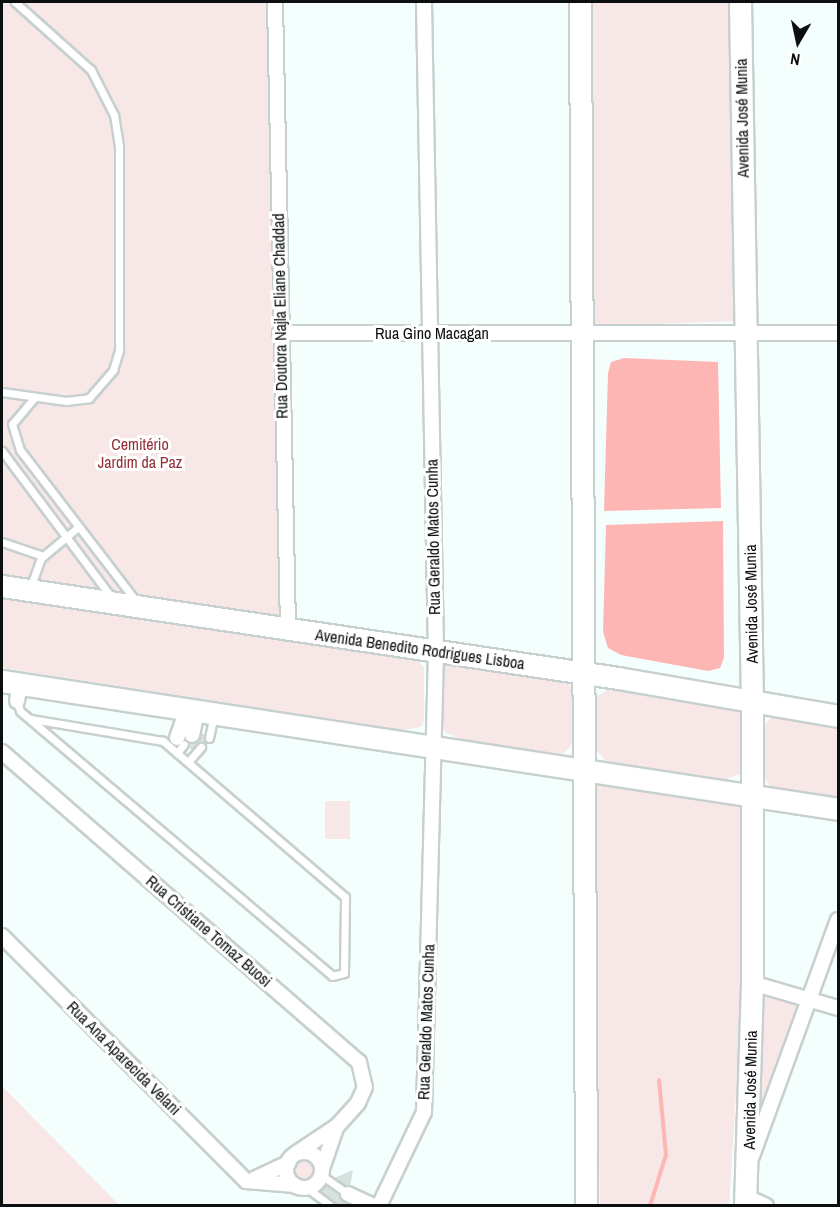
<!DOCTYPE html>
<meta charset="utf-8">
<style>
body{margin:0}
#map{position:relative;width:840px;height:1207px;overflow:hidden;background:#f4fefc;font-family:"Archivo Narrow",sans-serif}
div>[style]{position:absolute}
.green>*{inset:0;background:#f7e7e7}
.round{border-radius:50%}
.water>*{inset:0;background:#feb6b5}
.stream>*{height:4px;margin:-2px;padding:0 2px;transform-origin:2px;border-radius:2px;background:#feb6b5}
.building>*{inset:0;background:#d7e1df}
.roads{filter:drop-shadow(2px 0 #c6d0ce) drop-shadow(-2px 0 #c6d0ce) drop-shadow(0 2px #c6d0ce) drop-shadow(0 -2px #c6d0ce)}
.service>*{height:7px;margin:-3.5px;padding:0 3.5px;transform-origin:3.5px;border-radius:3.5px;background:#fff}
.minor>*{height:14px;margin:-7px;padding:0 7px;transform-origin:7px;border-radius:7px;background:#fff}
.minor>.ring{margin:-7px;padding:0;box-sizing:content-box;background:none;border:14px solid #fff;border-radius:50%}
.primary>*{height:21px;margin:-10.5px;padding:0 10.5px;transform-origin:10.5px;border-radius:10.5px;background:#fff}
span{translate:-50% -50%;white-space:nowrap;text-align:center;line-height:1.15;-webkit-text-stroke:6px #fff;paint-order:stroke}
.street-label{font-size:16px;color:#0c0f0f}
.park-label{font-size:16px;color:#942f37}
.frame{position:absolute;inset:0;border:3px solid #0c0f0f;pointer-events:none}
.north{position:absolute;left:768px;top:12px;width:60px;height:60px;-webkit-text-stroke:4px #fff;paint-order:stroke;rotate:189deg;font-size:16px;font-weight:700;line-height:24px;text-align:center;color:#0c0f0f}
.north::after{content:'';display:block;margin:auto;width:21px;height:27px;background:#0c0f0f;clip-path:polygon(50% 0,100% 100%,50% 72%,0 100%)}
</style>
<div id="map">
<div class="green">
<div style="clip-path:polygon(2px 2px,269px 2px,282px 617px,2px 576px)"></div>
<div style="clip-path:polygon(586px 2px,733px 2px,740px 321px,589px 326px)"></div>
<div style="clip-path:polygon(2px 592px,415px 657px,424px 668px,424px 721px,421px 727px,403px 730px,2px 668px)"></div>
<div style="clip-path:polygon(447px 661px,560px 676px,573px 688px,573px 742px,569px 748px,561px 755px,460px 739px,445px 732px,440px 722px,440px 671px)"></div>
<div style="clip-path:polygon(613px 686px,729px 704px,741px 712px,742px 773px,722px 781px,607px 762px,596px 750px,596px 697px)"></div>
<div style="clip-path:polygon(773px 715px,838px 723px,838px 798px,770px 787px,763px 775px,762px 728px)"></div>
<div style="clip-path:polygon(593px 778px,744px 801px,743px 983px,729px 1205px,600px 1205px)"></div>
<div style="clip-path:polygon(325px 801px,350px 801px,350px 839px,325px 839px)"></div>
<div style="clip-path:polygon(761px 992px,801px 1004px,756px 1125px)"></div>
<div style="clip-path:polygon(2px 1086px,119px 1205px,2px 1205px)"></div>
<div class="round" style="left:293px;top:1157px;width:24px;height:24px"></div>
</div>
<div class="water">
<div style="clip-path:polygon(624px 358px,718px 362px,721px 508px,604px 511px,608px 373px,611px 362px)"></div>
<div style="clip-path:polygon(723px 521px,724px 658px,720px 668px,708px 671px,621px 655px,608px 648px,603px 632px,606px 525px)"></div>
</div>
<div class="stream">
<div style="left:650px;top:1206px;width:53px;rotate:-72.6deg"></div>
<div style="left:666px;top:1155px;width:75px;rotate:-95.3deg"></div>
</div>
<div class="building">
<div style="clip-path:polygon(186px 730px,202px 733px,210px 739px,202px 748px,197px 744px,192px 750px,179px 739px)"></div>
<div style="clip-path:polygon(353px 1170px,347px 1204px,321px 1206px,323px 1183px)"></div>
</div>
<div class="roads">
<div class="service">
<div style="left:2px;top:392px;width:65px;rotate:8deg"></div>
<div style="left:66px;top:401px;width:23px;rotate:-7deg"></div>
<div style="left:89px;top:398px;width:37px;rotate:-49deg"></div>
<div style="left:113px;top:370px;width:21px;rotate:-73deg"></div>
<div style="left:119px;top:350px;width:204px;rotate:-90deg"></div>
<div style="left:119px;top:146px;width:31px;rotate:-99deg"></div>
<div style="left:114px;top:115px;width:51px;rotate:-117.1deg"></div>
<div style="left:91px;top:70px;width:102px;rotate:-138.2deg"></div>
<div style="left:34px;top:398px;width:34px;rotate:130deg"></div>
<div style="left:12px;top:424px;width:27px;rotate:73deg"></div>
<div style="left:20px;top:450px;width:190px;rotate:52.5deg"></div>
<div style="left:2px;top:451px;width:184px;rotate:53.2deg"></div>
<div style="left:2px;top:542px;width:43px;rotate:18.9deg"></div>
<div style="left:30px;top:588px;width:32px;rotate:-70deg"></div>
<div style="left:41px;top:558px;width:47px;rotate:-39.8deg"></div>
<div style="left:17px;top:701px;width:10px;rotate:73deg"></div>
<div style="left:20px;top:711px;width:409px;rotate:40.3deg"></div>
<div style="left:332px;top:976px;width:12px;rotate:-14deg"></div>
<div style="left:344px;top:973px;width:76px;rotate:-89.2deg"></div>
<div style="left:345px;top:897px;width:240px;rotate:-139.4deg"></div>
<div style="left:163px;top:741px;width:134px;rotate:-170.5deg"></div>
<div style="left:209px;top:738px;width:24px;rotate:-78deg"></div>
<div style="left:177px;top:753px;width:11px;rotate:-52deg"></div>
<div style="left:188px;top:762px;width:20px;rotate:-49deg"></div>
<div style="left:321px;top:1175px;width:33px;rotate:35deg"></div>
<div style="left:307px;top:1188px;width:30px;rotate:37deg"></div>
</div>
<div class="minor">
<div style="left:275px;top:2px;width:628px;rotate:88.81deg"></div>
<div style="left:280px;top:333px;width:558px"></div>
<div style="left:17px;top:701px;width:17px;rotate:-80deg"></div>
<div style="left:192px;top:735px;width:25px;rotate:-78deg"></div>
<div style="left:177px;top:738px;width:31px;rotate:-71deg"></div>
<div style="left:2px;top:752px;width:473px;rotate:41deg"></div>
<div style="left:359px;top:1062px;width:26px;rotate:77deg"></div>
<div style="left:365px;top:1087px;width:17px;rotate:114deg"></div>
<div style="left:358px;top:1103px;width:31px;rotate:132deg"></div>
<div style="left:337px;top:1126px;width:50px;rotate:146.3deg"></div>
<div style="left:2px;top:936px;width:346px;rotate:45.1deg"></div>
<div style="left:246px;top:1181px;width:49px;rotate:4.7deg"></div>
<div style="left:752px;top:983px;width:90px;rotate:16.2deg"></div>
<div class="ring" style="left:286px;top:1152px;width:22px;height:22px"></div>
<div style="left:752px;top:1156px;width:251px;rotate:-70deg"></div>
<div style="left:322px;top:1169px;width:43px;rotate:-71.1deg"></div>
<div style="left:254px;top:1179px;width:38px;rotate:-25deg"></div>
<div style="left:348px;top:1194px;width:29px;rotate:25deg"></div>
<div style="left:747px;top:1197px;width:21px;rotate:25deg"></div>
<div style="left:379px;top:1206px;width:104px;rotate:-64.4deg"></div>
<div style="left:424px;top:1112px;width:460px;rotate:-88.5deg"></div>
<div style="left:436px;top:652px;width:650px;rotate:-91.06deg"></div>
</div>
<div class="primary">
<div style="left:580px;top:2px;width:1204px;rotate:89.71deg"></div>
<div style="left:740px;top:2px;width:699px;rotate:89.02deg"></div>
<div style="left:752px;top:701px;width:282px;rotate:90deg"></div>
<div style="left:752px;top:983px;width:223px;rotate:91.8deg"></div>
<div style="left:2px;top:586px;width:623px;rotate:8.49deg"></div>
<div style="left:618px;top:678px;width:223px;rotate:9.8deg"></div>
<div style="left:2px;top:681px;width:846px;rotate:8.7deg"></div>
</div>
</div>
<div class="street-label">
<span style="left:742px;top:118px;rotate:-91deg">Avenida José Munia</span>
<span style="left:280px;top:316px;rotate:-91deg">Rua Doutora Najla Eliane Chaddad</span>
<span style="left:432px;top:333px">Rua Gino Macagan</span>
<span style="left:433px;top:537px;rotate:-91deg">Rua Geraldo Matos Cunha</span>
<span style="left:751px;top:604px;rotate:-91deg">Avenida José Munia</span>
<span style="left:420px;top:649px;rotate:8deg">Avenida Benedito Rodrigues Lisboa</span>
<span style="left:209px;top:931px;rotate:41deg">Rua Cristiane Tomaz Buosi</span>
<span style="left:426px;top:1022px;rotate:-88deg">Rua Geraldo Matos Cunha</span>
<span style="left:124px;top:1058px;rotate:45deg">Rua Ana Aparecida Velani</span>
<span style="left:750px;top:1090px;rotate:-89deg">Avenida José Munia</span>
</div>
<div class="park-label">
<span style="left:140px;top:453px">Cemitério<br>Jardim da Paz</span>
</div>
<div class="frame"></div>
<div class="north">N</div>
</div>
